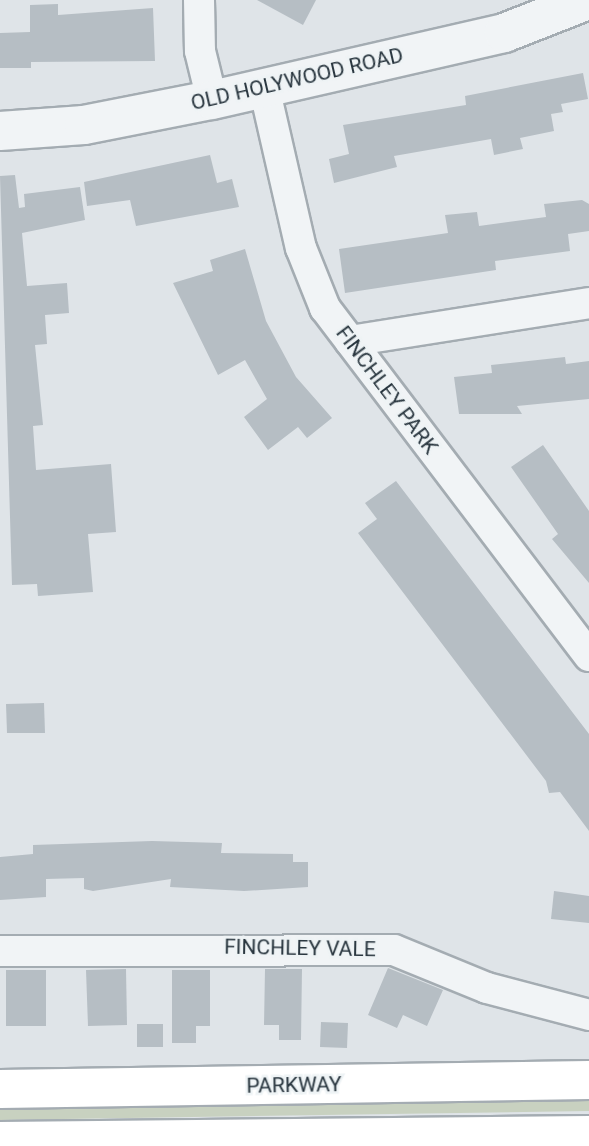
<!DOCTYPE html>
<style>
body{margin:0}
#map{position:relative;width:589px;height:1146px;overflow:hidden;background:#dfe4e8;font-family:Roboto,sans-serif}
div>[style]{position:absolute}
.green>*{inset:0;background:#c8d1c0}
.building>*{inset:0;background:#b6bec4}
.roads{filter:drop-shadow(2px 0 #a4acb2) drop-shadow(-2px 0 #a4acb2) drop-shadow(0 2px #a4acb2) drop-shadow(0 -2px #a4acb2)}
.minor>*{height:30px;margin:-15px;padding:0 15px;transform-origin:15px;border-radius:15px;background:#f1f4f6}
.tertiary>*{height:38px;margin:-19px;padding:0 19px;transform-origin:19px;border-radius:19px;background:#f1f4f6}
.trunk>*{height:38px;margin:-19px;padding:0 19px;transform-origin:19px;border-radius:19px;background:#fff}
span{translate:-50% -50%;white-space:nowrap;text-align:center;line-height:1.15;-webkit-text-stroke:5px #eef3f5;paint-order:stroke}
.street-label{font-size:21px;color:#28353e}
</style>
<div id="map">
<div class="green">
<div style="clip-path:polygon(589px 1096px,589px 1111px,0 1120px,0 1100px)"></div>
</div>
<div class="building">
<div style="clip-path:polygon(257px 0,316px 0,303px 25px)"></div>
<div style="clip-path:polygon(58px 4px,58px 15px,153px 8px,155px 61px,31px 62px,31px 68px,0 68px,0 33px,30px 32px,30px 5px)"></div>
<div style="clip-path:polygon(583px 73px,588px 99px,561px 104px,563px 112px,551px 114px,554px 131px,520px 138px,523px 149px,494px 155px,491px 139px,394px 156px,397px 167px,334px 183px,329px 159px,349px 154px,343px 125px,466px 105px,465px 96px)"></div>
<div style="clip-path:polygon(210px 155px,217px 183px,232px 179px,239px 207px,136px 226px,130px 200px,87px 206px,84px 182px)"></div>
<div style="clip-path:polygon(15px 175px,19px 208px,25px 207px,24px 194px,80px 187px,85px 220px,22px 233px,27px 286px,67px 283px,69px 313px,45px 315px,47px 344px,35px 345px,43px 425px,33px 426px,36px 470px,111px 464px,116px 532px,88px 534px,93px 592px,38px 596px,37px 584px,12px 585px,0 176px)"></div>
<div style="clip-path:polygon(582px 200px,589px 204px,589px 231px,568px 234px,570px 251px,495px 261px,496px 270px,345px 293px,339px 249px,448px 233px,445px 215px,477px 212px,479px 226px,546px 217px,544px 204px)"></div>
<div style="clip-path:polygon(245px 249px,266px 321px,296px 377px,332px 418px,307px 438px,298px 427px,268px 450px,244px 417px,267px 399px,245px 360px,218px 375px,173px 283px,213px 271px,210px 260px)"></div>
<div style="clip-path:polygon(565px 357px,566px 364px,589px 361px,589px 399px,517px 406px,522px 414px,459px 414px,454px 377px,492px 373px,491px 365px)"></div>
<div style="clip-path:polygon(543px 445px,589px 511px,589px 583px,552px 539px,558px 534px,511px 467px)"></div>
<div style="clip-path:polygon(396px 481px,589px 734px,589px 831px,560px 792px,549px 793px,546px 781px,358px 533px,377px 519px,365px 503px)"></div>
<div style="clip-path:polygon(44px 703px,45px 733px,7px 733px,6px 704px)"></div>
<div style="clip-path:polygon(152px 841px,222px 843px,221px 853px,293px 854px,293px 862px,308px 862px,308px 887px,244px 891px,170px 887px,171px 879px,93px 891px,84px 889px,84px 878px,46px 879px,46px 897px,0 900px,0 857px,33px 854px,33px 845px)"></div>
<div style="clip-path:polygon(554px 891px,589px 896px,589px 923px,551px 919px)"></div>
<div style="clip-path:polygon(388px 968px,443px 990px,427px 1026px,403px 1015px,397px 1028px,368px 1015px)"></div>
<div style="clip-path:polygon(126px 969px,127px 1025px,88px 1026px,86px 970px)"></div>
<div style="clip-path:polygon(265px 969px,302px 969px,301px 1040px,279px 1040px,279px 1025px,264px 1025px)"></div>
<div style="clip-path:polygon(6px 970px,46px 970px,46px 1026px,6px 1026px)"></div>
<div style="clip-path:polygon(172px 970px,210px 970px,210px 1026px,196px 1026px,196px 1043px,172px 1043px)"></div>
<div style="clip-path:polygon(321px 1022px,348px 1023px,347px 1048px,320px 1047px)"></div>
<div style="clip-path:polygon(137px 1024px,163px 1024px,163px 1047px,137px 1047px)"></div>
</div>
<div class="roads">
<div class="minor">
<div style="left:199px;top:0;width:51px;rotate:88.9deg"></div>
<div style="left:200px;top:51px;width:50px;rotate:76.2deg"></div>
<div style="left:264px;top:87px;width:165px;rotate:77.1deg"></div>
<div style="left:301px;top:248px;width:65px;rotate:68.2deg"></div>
<div style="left:325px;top:308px;width:437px;rotate:52.8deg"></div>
<div style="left:350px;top:341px;width:242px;rotate:-9deg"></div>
<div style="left:0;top:951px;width:394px;rotate:-0.1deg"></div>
<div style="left:394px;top:950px;width:100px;rotate:22.2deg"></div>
<div style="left:487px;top:988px;width:106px;rotate:14.8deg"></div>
</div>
<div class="tertiary">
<div style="left:0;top:131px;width:84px;rotate:-4.1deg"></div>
<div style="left:84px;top:125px;width:130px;rotate:-11.1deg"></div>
<div style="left:212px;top:100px;width:300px;rotate:-12.9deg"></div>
<div style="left:504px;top:33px;width:90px;rotate:-21.4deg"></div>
</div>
<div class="trunk">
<div style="left:0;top:1089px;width:589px;rotate:-0.88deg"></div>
<div style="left:0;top:1141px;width:589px;rotate:-0.58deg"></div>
</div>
</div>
<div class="street-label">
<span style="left:297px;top:79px;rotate:-13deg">OLD HOLYWOOD ROAD</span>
<span style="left:387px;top:390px;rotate:53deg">FINCHLEY PARK</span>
<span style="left:300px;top:948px;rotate:1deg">FINCHLEY VALE</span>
<span style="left:294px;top:1085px;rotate:-1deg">PARKWAY</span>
</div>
</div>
